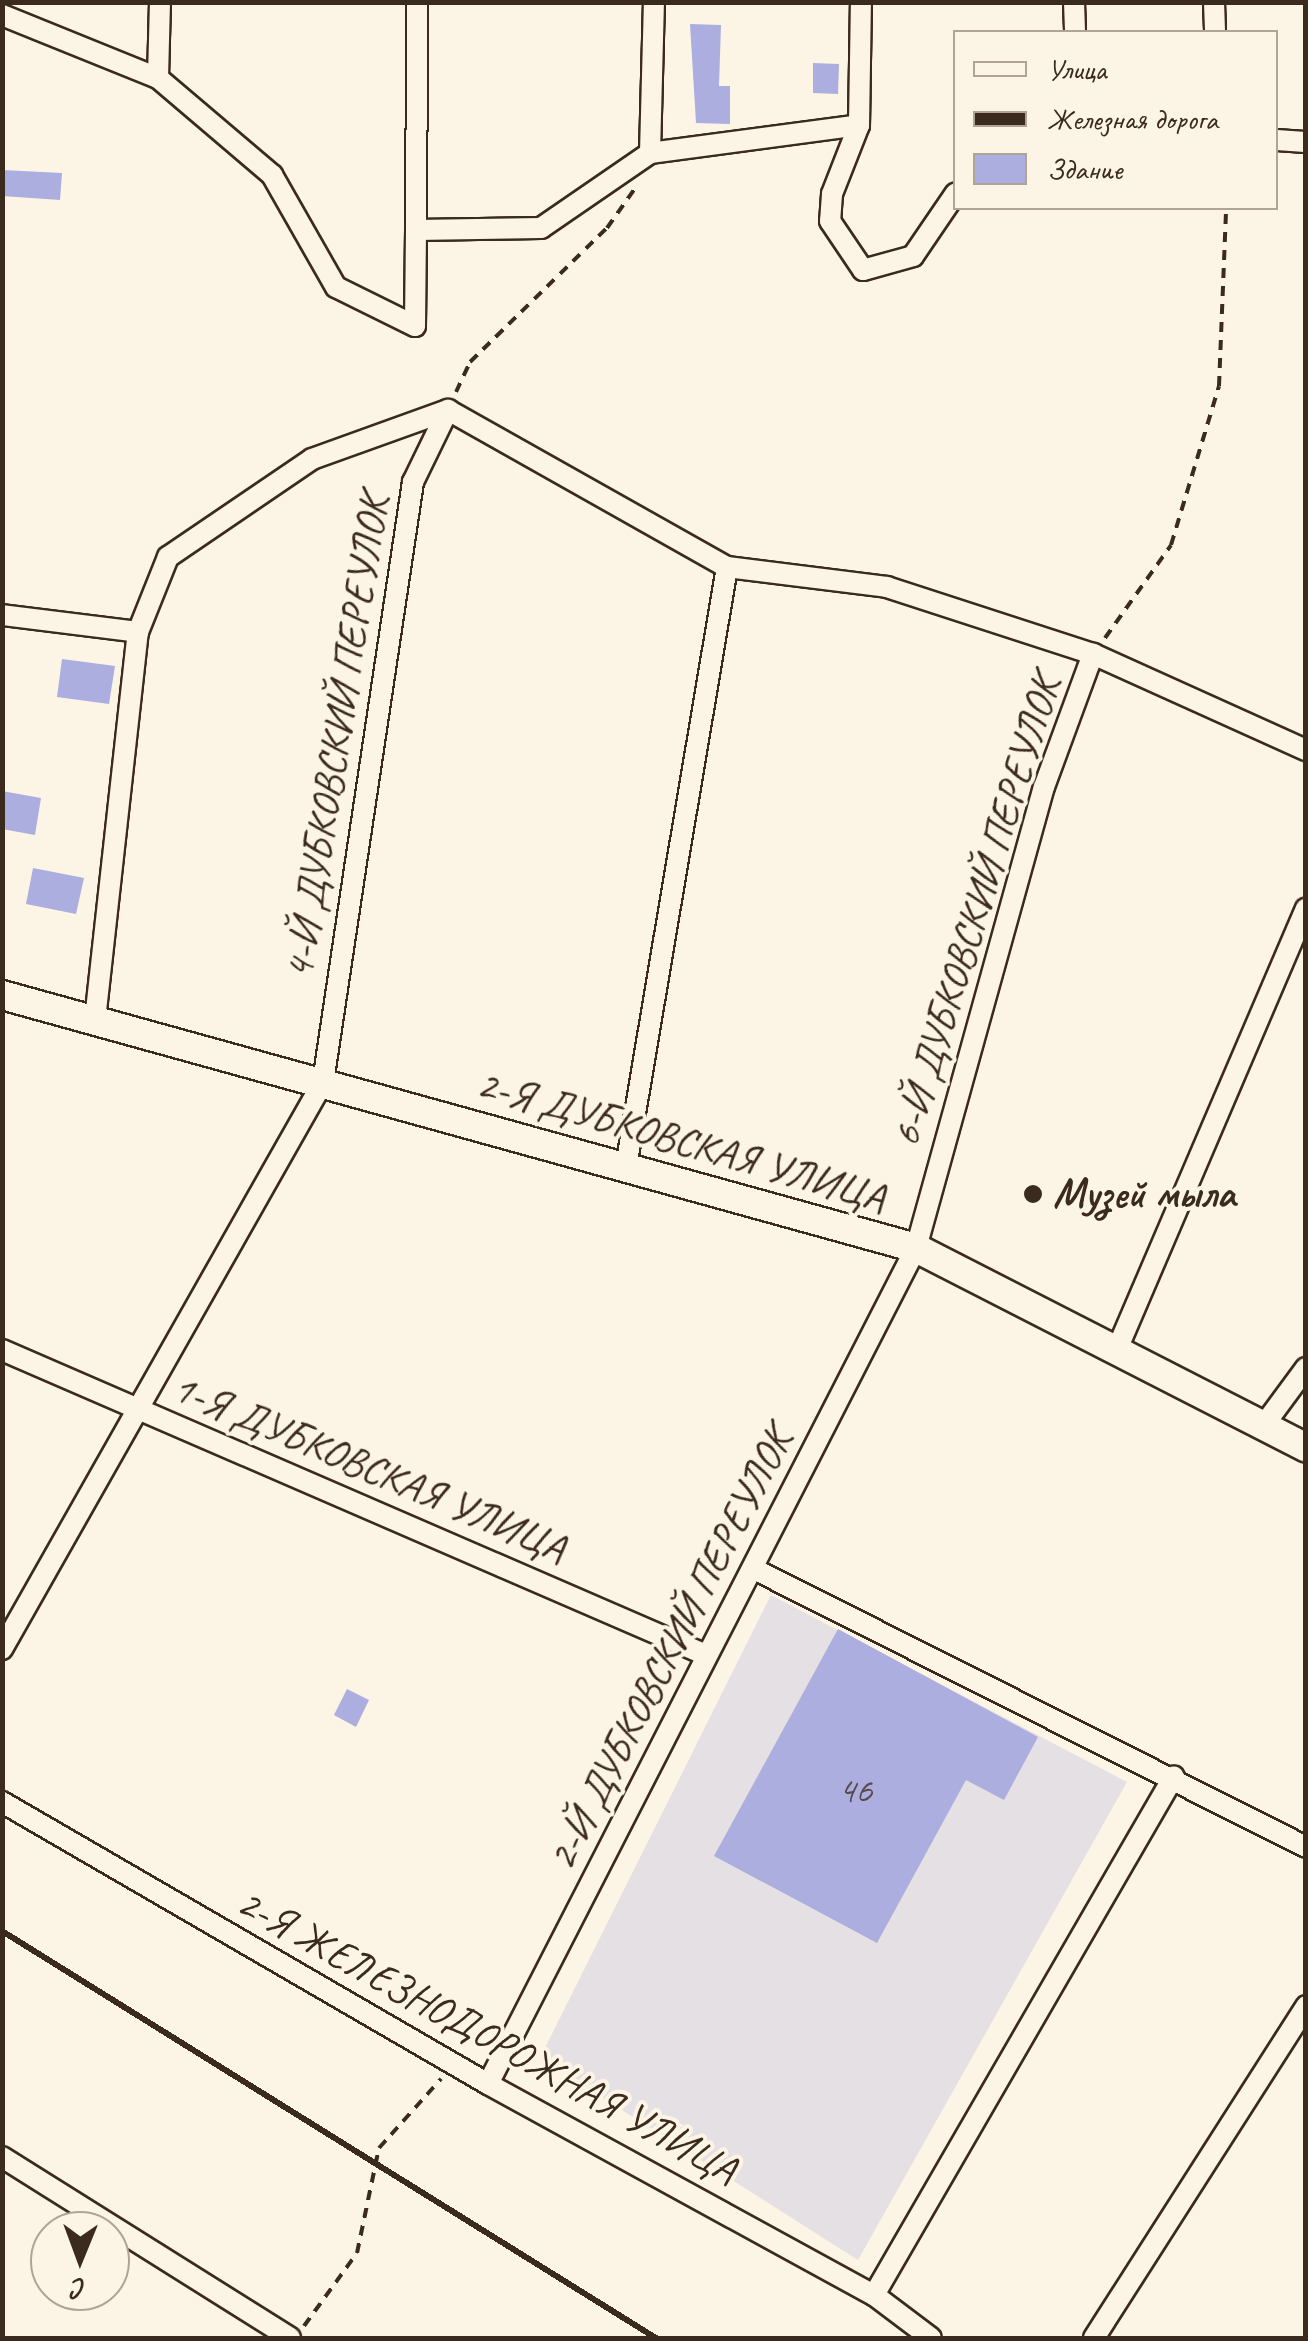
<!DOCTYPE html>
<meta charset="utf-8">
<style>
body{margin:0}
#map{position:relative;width:1308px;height:2341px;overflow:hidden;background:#fcf5e5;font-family:Caveat,sans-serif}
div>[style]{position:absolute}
.built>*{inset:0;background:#e4e0e3}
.building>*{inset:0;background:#acaedf}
.path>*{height:4px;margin-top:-2px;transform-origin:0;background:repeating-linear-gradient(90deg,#3b2a1e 0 10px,transparent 0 18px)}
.roads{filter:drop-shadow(2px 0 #3b2a1e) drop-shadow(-2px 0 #3b2a1e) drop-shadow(0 2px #3b2a1e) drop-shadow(0 -2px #3b2a1e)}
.street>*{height:20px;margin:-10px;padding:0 10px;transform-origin:10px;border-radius:10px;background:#fcf5e5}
.secondary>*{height:28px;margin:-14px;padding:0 14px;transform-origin:14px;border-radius:14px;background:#fcf5e5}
.rail>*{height:6px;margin:-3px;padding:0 3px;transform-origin:3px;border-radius:3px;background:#3b2a1e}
.dots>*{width:28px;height:28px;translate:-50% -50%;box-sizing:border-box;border:5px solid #fcf5e5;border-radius:50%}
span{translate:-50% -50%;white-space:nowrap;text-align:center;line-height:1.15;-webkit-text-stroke:8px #fcf5e5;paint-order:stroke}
.number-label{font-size:38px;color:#574b4e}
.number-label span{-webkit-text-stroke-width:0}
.street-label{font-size:42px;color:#3b2a1e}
.poi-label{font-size:42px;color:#3b2a1e;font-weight:700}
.left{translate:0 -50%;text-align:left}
.frame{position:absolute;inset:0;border:5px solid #3b2a1e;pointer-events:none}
.legend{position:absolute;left:953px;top:30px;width:325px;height:180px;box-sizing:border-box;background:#fcf5e5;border:2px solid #afa495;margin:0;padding:12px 18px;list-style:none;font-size:30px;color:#3b2a1e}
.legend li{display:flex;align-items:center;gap:20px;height:50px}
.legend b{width:50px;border:2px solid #afa495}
.north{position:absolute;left:30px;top:2211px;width:100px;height:100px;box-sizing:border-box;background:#fcf5e5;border:2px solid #afa495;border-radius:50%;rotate:181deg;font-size:28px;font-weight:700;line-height:40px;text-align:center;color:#3b2a1e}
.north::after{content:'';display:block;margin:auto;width:35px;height:45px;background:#3b2a1e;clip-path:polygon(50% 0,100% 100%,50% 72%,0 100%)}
</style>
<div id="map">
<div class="built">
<div style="clip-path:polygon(771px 1595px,1127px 1782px,858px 2260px,540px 2058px)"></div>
</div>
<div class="building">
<div style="clip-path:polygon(690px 24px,721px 25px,719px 86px,730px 86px,730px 124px,696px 123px)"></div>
<div style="clip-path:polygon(813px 63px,839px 64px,838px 94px,813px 93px)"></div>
<div style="clip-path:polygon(2px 170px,62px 173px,60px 200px,2px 196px)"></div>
<div style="clip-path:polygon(62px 659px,115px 666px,109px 704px,57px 697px)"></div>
<div style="clip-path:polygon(2px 791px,41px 798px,35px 835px,2px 829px)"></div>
<div style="clip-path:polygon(33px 868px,84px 878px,76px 914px,26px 904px)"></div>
<div style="clip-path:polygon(838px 1629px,1038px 1737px,1004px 1800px,966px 1780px,877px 1943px,714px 1856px)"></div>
<div style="clip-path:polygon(347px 1689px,369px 1700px,356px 1727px,334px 1715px)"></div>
</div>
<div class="path">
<div style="left:456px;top:392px;width:33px;rotate:-65deg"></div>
<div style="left:470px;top:362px;width:192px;rotate:-44.4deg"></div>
<div style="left:607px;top:228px;width:50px;rotate:-54.7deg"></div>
<div style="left:1105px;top:638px;width:114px;rotate:-54.6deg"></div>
<div style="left:1171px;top:545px;width:166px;rotate:-73.2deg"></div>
<div style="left:1219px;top:386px;width:178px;rotate:-87.7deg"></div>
<div style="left:304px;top:2326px;width:90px;rotate:-54deg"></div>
<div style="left:357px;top:2253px;width:107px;rotate:-78.2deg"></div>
<div style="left:379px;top:2148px;width:93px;rotate:-48.1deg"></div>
</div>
<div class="roads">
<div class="street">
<div style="left:1074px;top:2px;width:30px;rotate:88deg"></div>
<div style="left:1214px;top:2px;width:30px;rotate:88deg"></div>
<div style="left:2px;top:15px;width:168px;rotate:22deg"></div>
<div style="left:158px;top:78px;width:150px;rotate:40.4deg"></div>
<div style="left:272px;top:175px;width:129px;rotate:60.3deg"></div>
<div style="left:336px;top:287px;width:88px;rotate:26.3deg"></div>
<div style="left:415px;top:326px;width:96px;rotate:-89.4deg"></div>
<div style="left:416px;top:230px;width:125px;rotate:-0.9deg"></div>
<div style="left:541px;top:228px;width:132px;rotate:-34.5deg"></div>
<div style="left:650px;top:153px;width:211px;rotate:-7.6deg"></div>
<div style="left:859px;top:125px;width:74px;rotate:111.4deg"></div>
<div style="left:832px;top:194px;width:27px;rotate:94deg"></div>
<div style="left:830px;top:221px;width:59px;rotate:56deg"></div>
<div style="left:863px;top:270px;width:52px;rotate:-15.6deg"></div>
<div style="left:913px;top:256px;width:76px;rotate:-55.7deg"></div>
<div style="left:158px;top:78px;width:76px;rotate:-88.5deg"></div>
<div style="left:859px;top:125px;width:123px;rotate:-89.1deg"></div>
<div style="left:1276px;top:140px;width:30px;rotate:4deg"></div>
<div style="left:650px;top:153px;width:151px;rotate:-88.5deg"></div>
<div style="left:416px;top:230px;width:228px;rotate:-89.7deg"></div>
<div style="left:2px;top:615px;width:137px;rotate:7.1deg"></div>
<div style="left:95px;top:1020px;width:390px;rotate:-83.7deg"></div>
<div style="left:138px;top:632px;width:81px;rotate:-68.2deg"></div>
<div style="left:168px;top:557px;width:174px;rotate:-34.2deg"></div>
<div style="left:312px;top:459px;width:145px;rotate:-19.8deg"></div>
<div style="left:448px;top:410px;width:320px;rotate:29.4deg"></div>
<div style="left:727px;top:567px;width:161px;rotate:7.1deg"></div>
<div style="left:887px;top:587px;width:217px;rotate:18deg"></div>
<div style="left:1093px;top:654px;width:234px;rotate:24.3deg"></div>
<div style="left:626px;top:1167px;width:608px;rotate:-80.44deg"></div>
<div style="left:1118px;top:1347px;width:477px;rotate:-66.8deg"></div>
<div style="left:2px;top:1350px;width:767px;rotate:23.42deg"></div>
<div style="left:1264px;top:1425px;width:71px;rotate:-53.6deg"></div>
<div style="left:756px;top:1570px;width:616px;rotate:26.73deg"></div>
<div style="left:2px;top:1649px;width:652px;rotate:-60.48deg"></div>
<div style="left:323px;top:1082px;width:607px;rotate:-81.47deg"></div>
<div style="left:413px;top:482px;width:80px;rotate:-64.1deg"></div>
<div style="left:2px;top:1802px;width:562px;rotate:30.12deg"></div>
<div style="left:488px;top:2084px;width:440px;rotate:28.7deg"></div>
<div style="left:874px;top:2295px;width:71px;rotate:37deg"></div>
<div style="left:488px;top:2084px;width:939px;rotate:-62.89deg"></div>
<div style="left:916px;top:1248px;width:478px;rotate:-74.5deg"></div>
<div style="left:1044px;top:787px;width:142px;rotate:-69.8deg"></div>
<div style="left:2px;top:2157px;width:340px;rotate:32.1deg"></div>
<div style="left:874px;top:2295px;width:599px;rotate:-59.97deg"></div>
<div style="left:1094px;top:2338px;width:394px;rotate:-57.4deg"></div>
</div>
<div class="secondary">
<div style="left:2px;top:995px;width:948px;rotate:15.47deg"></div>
<div style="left:916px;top:1248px;width:438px;rotate:27.1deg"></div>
</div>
</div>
<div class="rail">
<div style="left:2px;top:1931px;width:770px;rotate:31.9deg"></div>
</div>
<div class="dots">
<div style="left:1033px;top:1194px;background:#3b2a1e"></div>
</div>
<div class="number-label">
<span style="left:855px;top:1790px">46</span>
</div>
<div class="street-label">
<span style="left:337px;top:737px;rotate:-81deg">4-Й ДУБКОВСКИЙ ПЕРЕУЛОК</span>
<span style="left:976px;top:911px;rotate:-73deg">6-Й ДУБКОВСКИЙ ПЕРЕУЛОК</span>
<span style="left:681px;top:1141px;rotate:16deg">2-Я ДУБКОВСКАЯ УЛИЦА</span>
<span style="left:369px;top:1468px;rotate:23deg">1-Я ДУБКОВСКАЯ УЛИЦА</span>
<span style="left:670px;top:1649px;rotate:-63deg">2-Й ДУБКОВСКИЙ ПЕРЕУЛОК</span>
<span style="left:487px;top:2036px;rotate:29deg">2-Я ЖЕЛЕЗНОДОРОЖНАЯ УЛИЦА</span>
</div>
<div class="poi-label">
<span class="left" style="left:1053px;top:1194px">Музей мыла</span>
</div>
<div class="frame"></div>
<ul class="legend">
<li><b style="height:12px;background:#fcf5e5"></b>Улица</li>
<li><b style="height:12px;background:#3b2a1e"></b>Железная дорога</li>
<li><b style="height:28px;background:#acaedf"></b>Здание</li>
</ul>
<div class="north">С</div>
</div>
